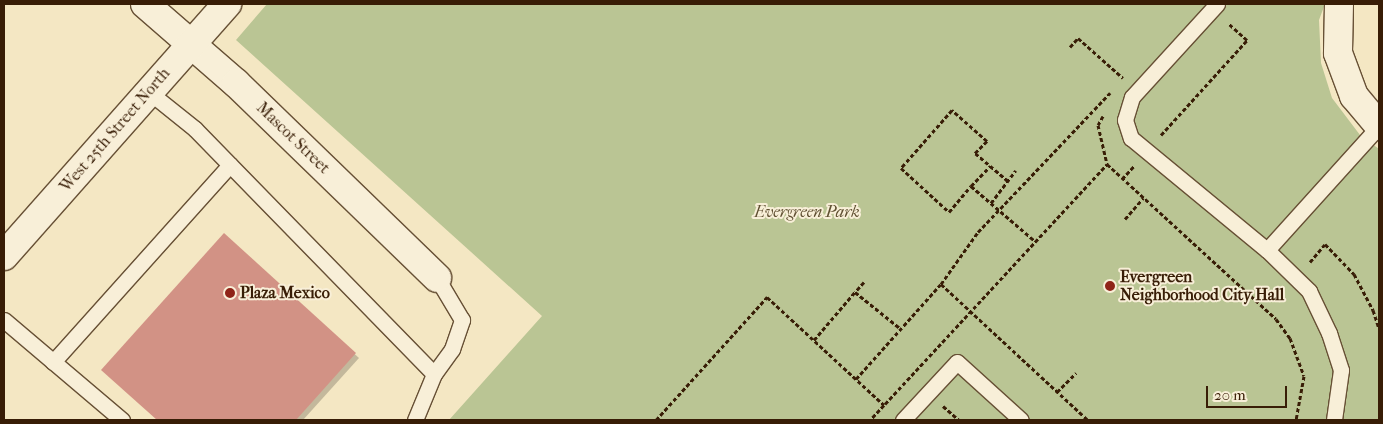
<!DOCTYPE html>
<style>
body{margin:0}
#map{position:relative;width:1383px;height:424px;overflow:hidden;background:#f4e7c3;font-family:"IM FELL French Canon",serif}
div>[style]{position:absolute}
.green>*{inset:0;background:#bac594}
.shadow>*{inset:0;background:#0003}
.building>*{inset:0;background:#d29285}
.path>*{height:3px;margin-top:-1.5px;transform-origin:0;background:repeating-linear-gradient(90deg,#381d06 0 4px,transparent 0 6.5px)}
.roads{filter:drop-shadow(1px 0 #675035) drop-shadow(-1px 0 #675035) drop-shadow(0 1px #675035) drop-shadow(0 -1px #675035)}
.service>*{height:15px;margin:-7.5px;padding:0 7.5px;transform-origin:7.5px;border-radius:7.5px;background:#f8efd8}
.minor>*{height:28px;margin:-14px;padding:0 14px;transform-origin:14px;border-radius:14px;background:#f8efd8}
.secondary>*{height:28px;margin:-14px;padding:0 14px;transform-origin:14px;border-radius:14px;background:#f8efd8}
.dots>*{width:14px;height:14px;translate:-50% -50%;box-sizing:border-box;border:2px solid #f8efd8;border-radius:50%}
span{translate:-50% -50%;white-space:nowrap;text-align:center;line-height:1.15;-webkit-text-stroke:4px #f8efd8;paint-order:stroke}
.street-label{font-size:16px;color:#381d06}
.park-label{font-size:16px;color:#5f4f31;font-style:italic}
.poi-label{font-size:16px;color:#381d06;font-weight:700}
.left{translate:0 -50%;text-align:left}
.frame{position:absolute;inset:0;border:5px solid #381d06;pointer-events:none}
.scale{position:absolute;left:1206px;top:386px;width:81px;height:22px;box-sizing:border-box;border:2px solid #381d06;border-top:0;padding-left:6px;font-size:15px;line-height:18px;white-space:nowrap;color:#381d06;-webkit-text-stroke:4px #f8efd8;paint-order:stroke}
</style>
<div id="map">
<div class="green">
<div style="clip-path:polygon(267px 4px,1325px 4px,1319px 20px,1321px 63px,1332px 98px,1360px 135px,1379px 149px,1379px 420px,449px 420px,542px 316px,236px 40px)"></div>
</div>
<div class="shadow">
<div style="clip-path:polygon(224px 235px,359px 358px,303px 420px,159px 420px,106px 373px)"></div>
</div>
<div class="building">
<div style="clip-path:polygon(224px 233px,356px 353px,296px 420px,157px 420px,101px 370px)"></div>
</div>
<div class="path">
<div style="left:1070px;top:47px;width:12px;rotate:-48deg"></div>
<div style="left:1078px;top:38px;width:60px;rotate:41.6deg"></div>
<div style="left:1103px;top:116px;width:10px;rotate:119deg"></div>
<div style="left:1098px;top:125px;width:40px;rotate:77deg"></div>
<div style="left:1107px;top:164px;width:229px;rotate:42.5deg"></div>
<div style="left:1276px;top:319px;width:24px;rotate:54deg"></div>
<div style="left:1290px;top:338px;width:40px;rotate:69.8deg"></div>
<div style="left:1304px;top:376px;width:45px;rotate:100.3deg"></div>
<div style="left:1161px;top:135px;width:128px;rotate:-47.8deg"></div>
<div style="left:1247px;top:40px;width:25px;rotate:-138deg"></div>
<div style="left:1122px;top:179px;width:18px;rotate:-47deg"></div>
<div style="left:1008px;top:181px;width:43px;rotate:-139.7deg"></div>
<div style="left:975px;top:153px;width:17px;rotate:-45deg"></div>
<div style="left:987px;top:141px;width:47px;rotate:-138.5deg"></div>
<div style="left:952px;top:110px;width:77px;rotate:131.3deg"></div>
<div style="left:901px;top:168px;width:65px;rotate:42.5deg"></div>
<div style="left:949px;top:212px;width:34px;rotate:-50deg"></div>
<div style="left:971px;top:186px;width:84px;rotate:40.7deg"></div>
<div style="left:971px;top:186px;width:28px;rotate:-46deg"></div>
<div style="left:991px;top:203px;width:41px;rotate:-52.9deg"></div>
<div style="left:1125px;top:219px;width:28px;rotate:-49deg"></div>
<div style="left:1310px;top:262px;width:23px;rotate:-50deg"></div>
<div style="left:1325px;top:244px;width:42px;rotate:46deg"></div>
<div style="left:1354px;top:274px;width:41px;rotate:62.2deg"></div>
<div style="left:1373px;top:310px;width:19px;rotate:72deg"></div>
<div style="left:864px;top:282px;width:13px;rotate:132deg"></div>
<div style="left:855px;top:292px;width:59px;rotate:38.8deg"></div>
<div style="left:941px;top:284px;width:200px;rotate:42.8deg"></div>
<div style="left:814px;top:340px;width:63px;rotate:-49.5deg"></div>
<div style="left:856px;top:379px;width:127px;rotate:-48.2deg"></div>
<div style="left:941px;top:284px;width:64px;rotate:-54.6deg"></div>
<div style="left:978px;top:232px;width:192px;rotate:-46.5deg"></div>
<div style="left:1057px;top:392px;width:27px;rotate:-45deg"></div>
<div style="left:885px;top:404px;width:327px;rotate:-47.2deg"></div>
<div style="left:943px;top:406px;width:21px;rotate:41deg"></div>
<div style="left:656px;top:420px;width:166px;rotate:-47.9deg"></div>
<div style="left:767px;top:297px;width:159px;rotate:42.7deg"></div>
<div style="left:884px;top:405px;width:21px;rotate:133deg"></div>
</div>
<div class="roads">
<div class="service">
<div style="left:1217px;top:4px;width:126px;rotate:132.4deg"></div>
<div style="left:1132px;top:97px;width:24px;rotate:107deg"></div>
<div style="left:1125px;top:120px;width:19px;rotate:72deg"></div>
<div style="left:1131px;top:138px;width:176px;rotate:39.5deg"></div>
<div style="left:1267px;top:250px;width:59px;rotate:44.3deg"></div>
<div style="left:1309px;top:291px;width:47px;rotate:64.5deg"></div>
<div style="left:1329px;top:333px;width:39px;rotate:72deg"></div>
<div style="left:1341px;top:370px;width:50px;rotate:98deg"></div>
<div style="left:149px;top:92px;width:59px;rotate:38.8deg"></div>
<div style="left:195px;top:129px;width:342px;rotate:45.7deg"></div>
<div style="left:434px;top:374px;width:50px;rotate:112.4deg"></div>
<div style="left:1267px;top:250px;width:167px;rotate:-47.9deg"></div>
<div style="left:4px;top:320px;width:155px;rotate:40.3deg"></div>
<div style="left:53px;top:362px;width:265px;rotate:-48.1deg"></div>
<div style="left:434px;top:374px;width:31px;rotate:-54deg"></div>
<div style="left:452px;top:349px;width:31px;rotate:-71deg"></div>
<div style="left:462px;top:320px;width:49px;rotate:-120.8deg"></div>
<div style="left:903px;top:420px;width:79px;rotate:-47deg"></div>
<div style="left:957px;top:362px;width:86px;rotate:42.2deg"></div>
</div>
<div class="minor">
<div style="left:145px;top:4px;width:121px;rotate:41deg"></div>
<div style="left:236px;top:83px;width:280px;rotate:44.1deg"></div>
<div style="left:1339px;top:4px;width:49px;rotate:91.2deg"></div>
<div style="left:1338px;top:53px;width:46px;rotate:69.6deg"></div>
<div style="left:1354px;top:96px;width:39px;rotate:50deg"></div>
</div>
<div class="secondary">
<div style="left:4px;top:256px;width:337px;rotate:-48.5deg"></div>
</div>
</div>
<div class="dots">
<div style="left:1110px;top:286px;background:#8f2418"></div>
<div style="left:230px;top:293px;background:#8f2418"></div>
</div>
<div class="street-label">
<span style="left:115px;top:130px;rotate:-49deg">West 25th Street North</span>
<span style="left:293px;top:138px;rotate:44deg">Mascot Street</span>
</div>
<div class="park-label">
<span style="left:807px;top:212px">Evergreen Park</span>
</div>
<div class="poi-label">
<span class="left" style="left:1120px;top:286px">Evergreen<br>Neighborhood City Hall</span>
<span class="left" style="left:240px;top:293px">Plaza Mexico</span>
</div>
<div class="frame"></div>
<div class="scale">20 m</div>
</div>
